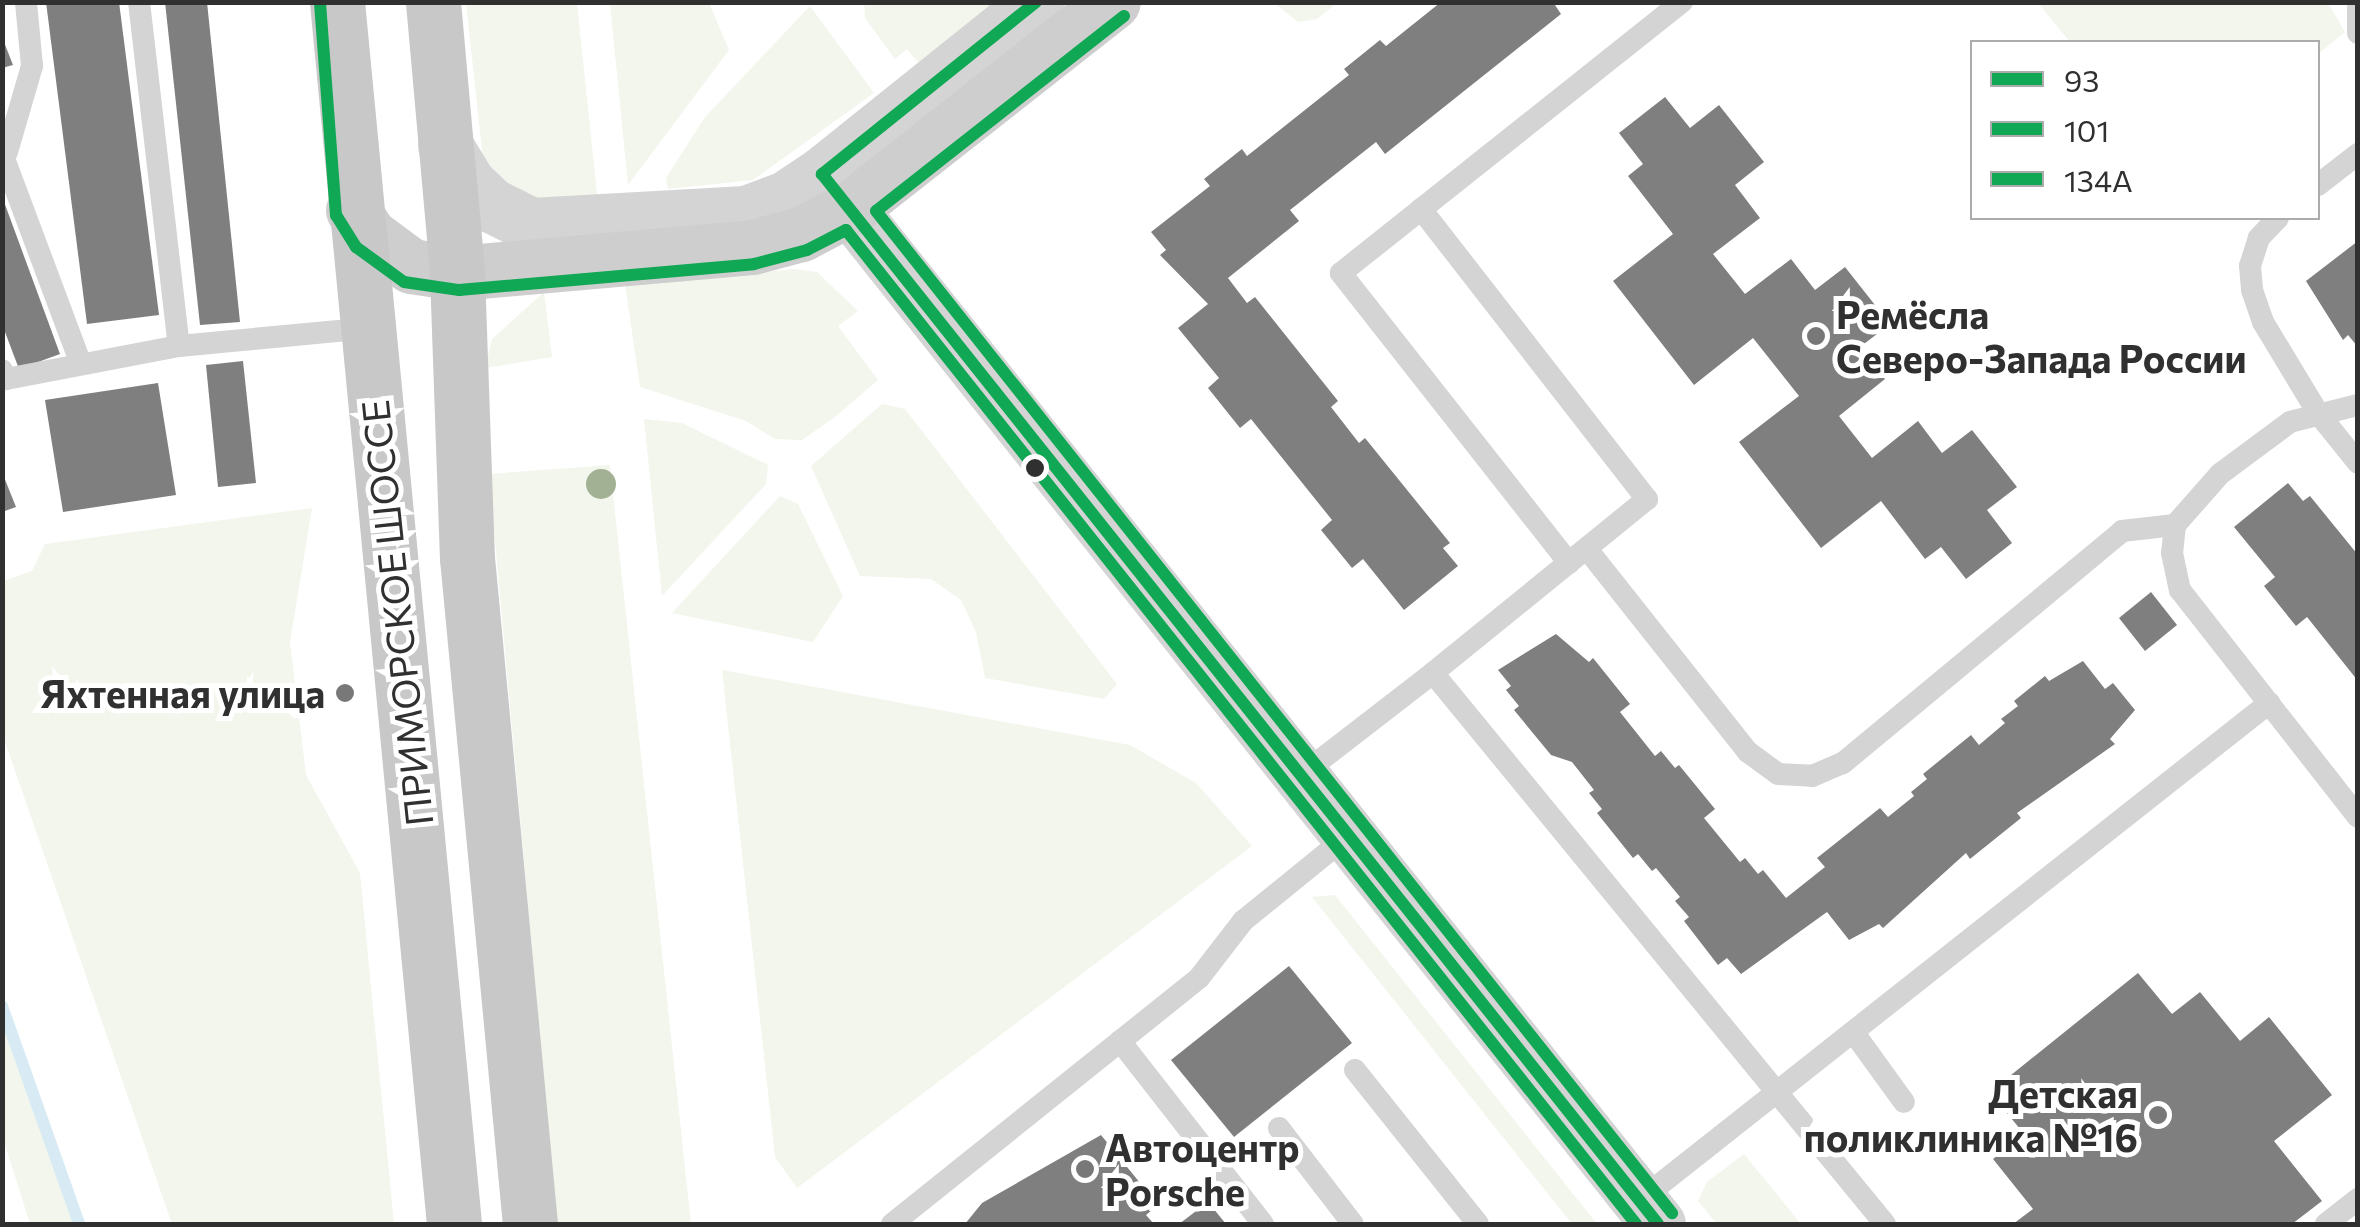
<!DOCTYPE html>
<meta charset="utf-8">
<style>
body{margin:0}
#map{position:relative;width:2360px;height:1227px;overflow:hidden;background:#fff;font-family:Commissioner,sans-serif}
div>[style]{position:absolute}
.green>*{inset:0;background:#f2f6ec}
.stream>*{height:12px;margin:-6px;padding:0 6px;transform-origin:6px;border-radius:6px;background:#d8ebf4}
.building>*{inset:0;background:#7f7f7f}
.service>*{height:22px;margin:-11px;padding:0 11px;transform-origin:11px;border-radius:11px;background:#d4d4d4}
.tertiary>*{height:55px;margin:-27.5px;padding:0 27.5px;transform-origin:27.5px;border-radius:27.5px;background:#d4d4d4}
.secondary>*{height:55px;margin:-27.5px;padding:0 27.5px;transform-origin:27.5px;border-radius:27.5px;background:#cecece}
.primary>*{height:55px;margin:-27.5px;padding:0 27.5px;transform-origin:27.5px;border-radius:27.5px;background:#c8c8c8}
.bus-1>*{height:12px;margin:-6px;padding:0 6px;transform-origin:6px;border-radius:6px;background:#10a855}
.bus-2>*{height:12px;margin:-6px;padding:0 6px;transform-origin:6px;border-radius:6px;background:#10a855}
.bus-3>*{height:12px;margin:-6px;padding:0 6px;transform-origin:6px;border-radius:6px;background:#10a855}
.trees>*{width:30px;height:30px;margin:-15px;border-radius:50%;background:#a2b093}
.dots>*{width:28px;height:28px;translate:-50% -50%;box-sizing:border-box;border:5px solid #fff;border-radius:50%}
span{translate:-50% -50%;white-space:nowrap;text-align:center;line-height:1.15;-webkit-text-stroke:10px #fff;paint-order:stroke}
.poi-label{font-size:38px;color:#303030;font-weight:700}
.left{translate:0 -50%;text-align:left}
.right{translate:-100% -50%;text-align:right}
.street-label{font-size:38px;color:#303030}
.frame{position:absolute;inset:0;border:5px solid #303030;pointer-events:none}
.legend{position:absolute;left:1970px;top:40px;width:350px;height:180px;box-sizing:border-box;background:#fff;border:2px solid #acacac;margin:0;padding:12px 18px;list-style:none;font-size:30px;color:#303030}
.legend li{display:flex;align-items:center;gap:20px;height:50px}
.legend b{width:50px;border:2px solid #acacac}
</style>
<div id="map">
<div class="green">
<div style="clip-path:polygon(466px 3px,577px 3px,598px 204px,545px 206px,519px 195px,483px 159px)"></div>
<div style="clip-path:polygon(610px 3px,709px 3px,729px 50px,628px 185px)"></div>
<div style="clip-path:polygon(864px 3px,1000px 3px,921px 66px,907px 49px,895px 59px,865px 18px)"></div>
<div style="clip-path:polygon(1274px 3px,1337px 3px,1317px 19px,1298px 22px)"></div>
<div style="clip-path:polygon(2038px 3px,2328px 3px,2345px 32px,2318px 54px,2318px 42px,2070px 42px)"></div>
<div style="clip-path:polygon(810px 6px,874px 93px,753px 180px,668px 189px,666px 178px,705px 117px)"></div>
<div style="clip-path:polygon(795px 269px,817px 272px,858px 311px,838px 326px,878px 380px,835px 417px,802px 440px,775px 439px,746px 421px,640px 387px,625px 284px)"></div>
<div style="clip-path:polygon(544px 292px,552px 357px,485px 368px,492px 339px)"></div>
<div style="clip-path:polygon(882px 404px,905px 409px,1117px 684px,1104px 699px,985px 678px,976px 632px,961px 600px,931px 579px,860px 576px,811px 466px)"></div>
<div style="clip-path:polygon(644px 419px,682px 423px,768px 465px,766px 484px,662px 596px)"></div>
<div style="clip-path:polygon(610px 465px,691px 1224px,557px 1224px,489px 474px)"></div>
<div style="clip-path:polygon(780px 496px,798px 504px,843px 596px,813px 642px,672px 613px)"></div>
<div style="clip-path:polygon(312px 508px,290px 642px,306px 775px,360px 873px,394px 1224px,172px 1224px,3px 736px,3px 581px,32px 571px,45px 544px)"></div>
<div style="clip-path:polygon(722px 670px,1130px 745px,1196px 783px,1252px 846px,797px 1188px,775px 1157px)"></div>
<div style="clip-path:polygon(1335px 895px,1597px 1224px,1572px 1224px,1312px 897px)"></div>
<div style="clip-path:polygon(2px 1020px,61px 1185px,74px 1224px,30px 1224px,3px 1138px)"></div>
<div style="clip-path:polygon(1744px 1154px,1801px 1224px,1717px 1224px,1698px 1201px,1707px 1182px)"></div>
</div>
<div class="stream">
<div style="left:2px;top:1006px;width:231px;rotate:70.5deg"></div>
</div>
<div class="building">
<div style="clip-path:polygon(46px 2px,119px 2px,159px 315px,87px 324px)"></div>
<div style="clip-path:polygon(165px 2px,207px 2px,240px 322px,200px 325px)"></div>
<div style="clip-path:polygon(1441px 2px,1553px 2px,1561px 14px,1385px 154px,1376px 142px,1290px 210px,1299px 221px,1228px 278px,1247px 303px,1255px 297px,1338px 401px,1331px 407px,1359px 443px,1365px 438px,1450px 543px,1443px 548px,1458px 566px,1404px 610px,1363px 559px,1352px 568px,1321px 530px,1332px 520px,1251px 419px,1240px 428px,1208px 388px,1219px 378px,1178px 328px,1208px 304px,1160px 255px,1166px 250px,1151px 232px,1210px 186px,1204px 179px,1242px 149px,1247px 156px,1349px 75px,1344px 69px,1380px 40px,1386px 46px)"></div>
<div style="clip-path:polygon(2px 37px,13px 65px,2px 68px)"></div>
<div style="clip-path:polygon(1665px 97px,1690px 128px,1719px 105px,1764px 162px,1735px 185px,1760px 218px,1713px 254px,1745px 294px,1791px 259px,1815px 290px,1845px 267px,1890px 324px,1860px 347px,1885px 379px,1839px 416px,1872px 458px,1918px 421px,1942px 453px,1972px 430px,2017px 487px,1987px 510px,2012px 543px,1966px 579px,1941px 547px,1925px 559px,1881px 501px,1821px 548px,1739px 442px,1799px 396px,1753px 338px,1694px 385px,1613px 281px,1673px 234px,1628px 176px,1643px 164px,1619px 133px)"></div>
<div style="clip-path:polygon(3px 199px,60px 354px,19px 369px,2px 324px)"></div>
<div style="clip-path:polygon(2358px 241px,2358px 347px,2348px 335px,2343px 340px,2306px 281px)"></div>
<div style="clip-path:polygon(243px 361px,256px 483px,218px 487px,206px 365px)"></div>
<div style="clip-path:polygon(158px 383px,176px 495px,63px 512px,45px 400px)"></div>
<div style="clip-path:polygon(2px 472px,16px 507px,2px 512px)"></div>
<div style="clip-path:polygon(2288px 483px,2303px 501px,2310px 496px,2358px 555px,2358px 681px,2307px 617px,2296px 626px,2279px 605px,2264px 586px,2275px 577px,2234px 527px)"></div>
<div style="clip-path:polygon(2151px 592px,2177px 625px,2145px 651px,2119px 618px)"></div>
<div style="clip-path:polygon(1556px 634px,1589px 662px,1593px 658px,1630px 704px,1620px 712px,1655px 756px,1661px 751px,1675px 768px,1679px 765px,1715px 809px,1704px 818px,1740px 862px,1745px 858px,1758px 874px,1763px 870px,1786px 898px,1825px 867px,1817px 858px,1880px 808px,1888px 817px,1914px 796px,1911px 792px,1927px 779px,1923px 774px,1971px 735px,1979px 745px,2005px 723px,2001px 719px,2018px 706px,2014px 701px,2045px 676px,2049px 681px,2083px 661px,2105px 689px,2113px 683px,2135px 710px,2110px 739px,2115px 744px,2017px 813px,2021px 818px,1970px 859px,1966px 853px,1883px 928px,1879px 924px,1849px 940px,1827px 912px,1741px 974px,1727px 958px,1718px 965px,1684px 921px,1689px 917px,1675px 901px,1680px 897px,1656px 868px,1652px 871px,1638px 854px,1633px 858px,1597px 813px,1602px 809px,1589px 793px,1594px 790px,1572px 762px,1551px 755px,1514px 710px,1519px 706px,1506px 690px,1511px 686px,1498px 670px)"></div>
<div style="clip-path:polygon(1289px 966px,1352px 1043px,1234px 1137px,1171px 1060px)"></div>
<div style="clip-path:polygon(2138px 973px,2172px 1014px,2200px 992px,2240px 1041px,2269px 1017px,2332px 1095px,2274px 1141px,2322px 1201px,2292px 1224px,2013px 1224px,2033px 1209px,1993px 1159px,2024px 1134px,1990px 1092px)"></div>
<div style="clip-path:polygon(1101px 1135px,1158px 1205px,1146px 1215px,1154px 1224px,965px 1224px,982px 1203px)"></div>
<div style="clip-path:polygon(1208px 1202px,1226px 1224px,1179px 1224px)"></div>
</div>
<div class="service">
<div style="left:139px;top:2px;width:346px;rotate:83.4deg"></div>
<div style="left:2358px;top:7px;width:26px;rotate:90deg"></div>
<div style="left:7px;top:152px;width:90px;rotate:-73.8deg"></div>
<div style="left:32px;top:66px;width:64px;rotate:-95.4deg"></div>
<div style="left:2px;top:153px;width:225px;rotate:69.5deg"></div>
<div style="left:2318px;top:185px;width:51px;rotate:-37.8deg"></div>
<div style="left:1421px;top:209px;width:368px;rotate:52.1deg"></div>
<div style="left:1647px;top:499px;width:276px;rotate:140.9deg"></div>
<div style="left:1433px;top:673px;width:713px;rotate:50.64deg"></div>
<div style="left:2278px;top:218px;width:28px;rotate:134deg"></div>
<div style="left:2259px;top:238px;width:29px;rotate:108deg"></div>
<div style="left:2250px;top:266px;width:24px;rotate:85deg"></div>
<div style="left:2252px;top:290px;width:34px;rotate:71deg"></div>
<div style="left:2263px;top:322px;width:106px;rotate:58.9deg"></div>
<div style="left:2318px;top:413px;width:64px;rotate:51.3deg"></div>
<div style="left:2px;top:370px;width:10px;rotate:66deg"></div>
<div style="left:6px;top:379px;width:176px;rotate:-10.8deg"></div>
<div style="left:179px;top:346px;width:190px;rotate:-5.4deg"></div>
<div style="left:2358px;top:405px;width:70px;rotate:166deg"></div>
<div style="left:2290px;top:422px;width:87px;rotate:143.4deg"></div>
<div style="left:2220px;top:474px;width:68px;rotate:131.4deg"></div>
<div style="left:2175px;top:525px;width:28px;rotate:96deg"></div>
<div style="left:2172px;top:553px;width:38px;rotate:78deg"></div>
<div style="left:2180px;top:590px;width:288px;rotate:51.9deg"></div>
<div style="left:1587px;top:549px;width:259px;rotate:51.6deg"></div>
<div style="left:1748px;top:752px;width:37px;rotate:36deg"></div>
<div style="left:1778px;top:774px;width:34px;rotate:3deg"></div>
<div style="left:1812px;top:776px;width:34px;rotate:-23deg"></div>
<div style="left:1843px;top:763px;width:363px;rotate:-39.7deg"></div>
<div style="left:2122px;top:531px;width:53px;rotate:-6.5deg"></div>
<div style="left:1569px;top:563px;width:369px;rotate:-128.2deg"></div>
<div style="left:1341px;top:273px;width:436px;rotate:-38.5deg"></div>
<div style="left:1301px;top:775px;width:167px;rotate:-37.7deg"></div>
<div style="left:1854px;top:1033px;width:85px;rotate:54.1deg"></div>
<div style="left:1120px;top:1041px;width:232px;rotate:52deg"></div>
<div style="left:1355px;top:1070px;width:197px;rotate:51.4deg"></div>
<div style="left:1279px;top:1128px;width:121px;rotate:52.4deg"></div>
<div style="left:1640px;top:1200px;width:802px;rotate:-38.31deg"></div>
<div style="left:892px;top:1224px;width:393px;rotate:-38.7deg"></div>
<div style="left:1199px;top:978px;width:72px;rotate:-52.3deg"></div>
<div style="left:1243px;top:921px;width:136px;rotate:-39.1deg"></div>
<div style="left:2326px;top:1224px;width:41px;rotate:-38deg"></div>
</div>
<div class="tertiary">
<div style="left:445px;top:145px;width:44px;rotate:58.8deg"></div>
<div style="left:468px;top:183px;width:32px;rotate:44deg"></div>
<div style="left:491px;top:205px;width:45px;rotate:26.6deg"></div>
<div style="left:531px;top:225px;width:215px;rotate:-3.2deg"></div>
<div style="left:746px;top:213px;width:43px;rotate:-20.6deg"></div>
<div style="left:786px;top:198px;width:43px;rotate:-33.7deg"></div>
<div style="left:822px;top:174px;width:275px;rotate:-38.7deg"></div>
<div style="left:822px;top:174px;width:1342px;rotate:51.47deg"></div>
</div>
<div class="secondary">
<div style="left:353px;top:210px;width:30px;rotate:57deg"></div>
<div style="left:369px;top:235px;width:52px;rotate:36.4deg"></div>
<div style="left:411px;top:266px;width:47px;rotate:8.7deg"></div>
<div style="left:457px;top:273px;width:296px;rotate:-5deg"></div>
<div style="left:752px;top:247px;width:51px;rotate:-14.9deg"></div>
<div style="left:801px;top:234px;width:56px;rotate:-27.5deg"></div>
<div style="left:851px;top:208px;width:333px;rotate:-38.2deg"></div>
</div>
<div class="primary">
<div style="left:337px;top:2px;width:1228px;rotate:84.53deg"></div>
<div style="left:433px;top:2px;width:272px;rotate:84.9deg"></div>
<div style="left:457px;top:273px;width:285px;rotate:88deg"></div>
<div style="left:467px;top:558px;width:669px;rotate:84.6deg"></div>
</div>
<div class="bus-1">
<div style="left:1036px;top:2px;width:275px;rotate:141.2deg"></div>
<div style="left:822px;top:174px;width:1342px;rotate:51.47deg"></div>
</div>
<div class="bus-2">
<div style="left:320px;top:3px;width:213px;rotate:85.7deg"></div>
<div style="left:336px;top:215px;width:38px;rotate:58deg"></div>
<div style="left:356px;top:247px;width:59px;rotate:36.1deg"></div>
<div style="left:404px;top:282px;width:56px;rotate:8.3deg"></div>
<div style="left:459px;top:290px;width:296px;rotate:-5deg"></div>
<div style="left:754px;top:264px;width:55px;rotate:-14.8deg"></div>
<div style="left:807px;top:250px;width:44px;rotate:-27.1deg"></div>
<div style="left:846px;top:230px;width:1270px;rotate:51.52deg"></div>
</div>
<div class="bus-3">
<div style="left:1124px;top:16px;width:315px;rotate:141.8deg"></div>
<div style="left:876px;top:211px;width:1280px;rotate:51.54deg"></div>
</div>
<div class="trees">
<div style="left:601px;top:484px"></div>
</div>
<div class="dots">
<div style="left:1816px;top:336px;background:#787878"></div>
<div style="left:1035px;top:468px;background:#303030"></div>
<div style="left:345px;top:693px;background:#787878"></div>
<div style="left:2158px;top:1115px;background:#787878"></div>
<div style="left:1085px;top:1169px;background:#787878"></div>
</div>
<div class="poi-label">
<span class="left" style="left:1836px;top:336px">Ремёсла<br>Северо-Запада России</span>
<span class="right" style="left:325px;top:693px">Яхтенная улица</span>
<span class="right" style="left:2138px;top:1115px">Детская<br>поликлиника №16</span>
<span class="left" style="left:1105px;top:1169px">Автоцентр<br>Porsche</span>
</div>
<div class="street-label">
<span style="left:396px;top:613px;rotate:-96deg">ПРИМОРСКОЕ ШОССЕ</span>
</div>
<div class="frame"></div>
<ul class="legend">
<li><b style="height:12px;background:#10a855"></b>93</li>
<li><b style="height:12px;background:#10a855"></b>101</li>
<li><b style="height:12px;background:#10a855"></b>134А</li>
</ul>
</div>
